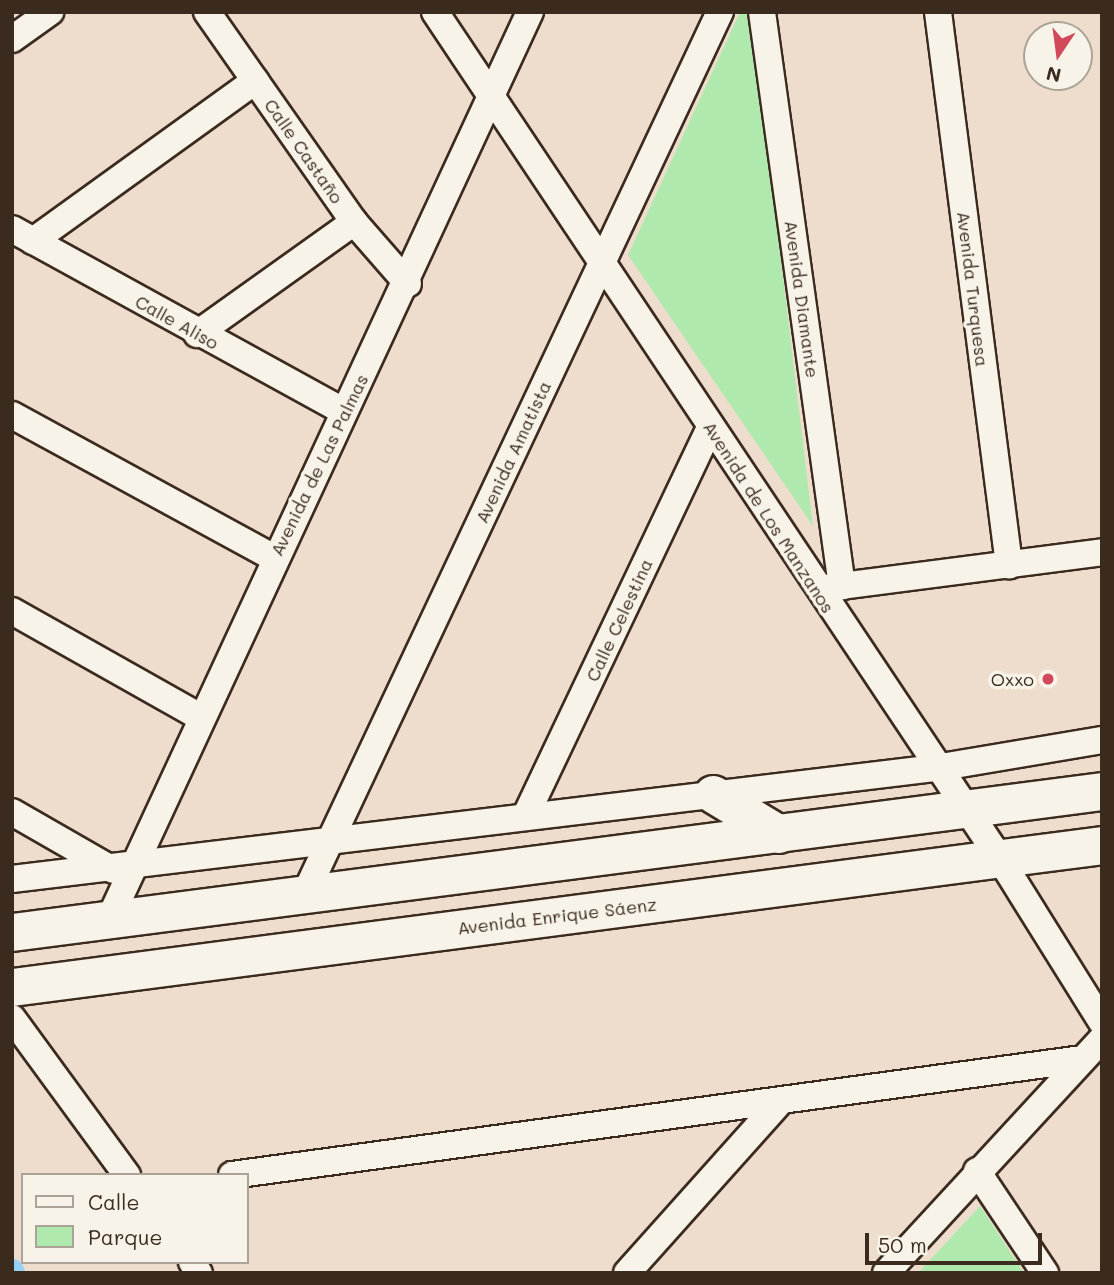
<!DOCTYPE html>
<meta charset="utf-8">
<style>
body{margin:0}
#map{position:relative;width:1114px;height:1285px;overflow:hidden;background:#edc;font-family:Mali,sans-serif}
div>[style]{position:absolute}
.green>*{inset:0;background:#afe9ad}
.canal>*{height:24px;margin:-12px;padding:0 12px;transform-origin:12px;border-radius:12px;background:#95d1f6}
.roads{filter:drop-shadow(2px 0 #3b2a1e) drop-shadow(-2px 0 #3b2a1e) drop-shadow(0 2px #3b2a1e) drop-shadow(0 -2px #3b2a1e)}
.street>*{height:26px;margin:-13px;padding:0 13px;transform-origin:13px;border-radius:13px;background:#f7f3e8}
.secondary>*{height:37px;margin:-18.5px;padding:0 18.5px;transform-origin:18.5px;border-radius:18.5px;background:#f7f3e8}
.dots>*{width:19px;height:19px;translate:-50% -50%;box-sizing:border-box;border:4px solid #f7f3e8;border-radius:50%}
span{translate:-50% -50%;white-space:nowrap;text-align:center;line-height:1.15;-webkit-text-stroke:7px #f7f3e8;paint-order:stroke}
.street-label{font-size:18px;color:#3b2a1e}
.poi-label{font-size:18px;color:#3b2a1e}
.right{translate:-100% -50%;text-align:right}
.frame{position:absolute;inset:0;border:14px solid #3b2a1e;pointer-events:none}
.legend{position:absolute;left:21px;top:1173px;width:228px;height:91px;box-sizing:border-box;background:#f7f3e8;border:2px solid #aca397;margin:0;padding:9px 12px;list-style:none;font-size:21px;color:#3b2a1e}
.legend li{display:flex;align-items:center;gap:14px;height:35px}
.legend b{width:35px;border:2px solid #aca397}
.north{position:absolute;left:1023px;top:21px;width:70px;height:70px;box-sizing:border-box;background:#f7f3e8;border:2px solid #aca397;border-radius:50%;rotate:193deg;font-size:19px;font-weight:700;line-height:28px;text-align:center;color:#3b2a1e}
.north::after{content:'';display:block;margin:auto;width:24px;height:32px;background:#d1495b;clip-path:polygon(50% 0,100% 100%,50% 72%,0 100%)}
.scale{position:absolute;left:865px;top:1233px;width:177px;height:32px;box-sizing:border-box;border:4px solid #3b2a1e;border-top:0;padding-left:9px;font-size:21px;line-height:24px;white-space:nowrap;color:#3b2a1e;-webkit-text-stroke:5px #f7f3e8;paint-order:stroke}
</style>
<div id="map">
<div class="green">
<div style="clip-path:polygon(740px 12px,751px 12px,813px 526px,628px 255px)"></div>
<div style="clip-path:polygon(980px 1206px,1024px 1273px,918px 1273px)"></div>
</div>
<div class="canal">
<div style="left:12px;top:1271px;width:2px;rotate:63deg"></div>
</div>
<div class="roads">
<div class="street">
<div style="left:207px;top:12px;width:256px;rotate:55deg"></div>
<div style="left:354px;top:222px;width:82px;rotate:48.9deg"></div>
<div style="left:435px;top:12px;width:1018px;rotate:56.29deg"></div>
<div style="left:1000px;top:859px;width:192px;rotate:58deg"></div>
<div style="left:762px;top:12px;width:580px;rotate:82.07deg"></div>
<div style="left:938px;top:12px;width:558px;rotate:82.68deg"></div>
<div style="left:12px;top:39px;width:47px;rotate:-35.4deg"></div>
<div style="left:12px;top:229px;width:378px;rotate:28.8deg"></div>
<div style="left:33px;top:241px;width:274px;rotate:-35.8deg"></div>
<div style="left:197px;top:334px;width:193px;rotate:-35.5deg"></div>
<div style="left:12px;top:415px;width:298px;rotate:28.6deg"></div>
<div style="left:826px;top:588px;width:278px;rotate:-7.4deg"></div>
<div style="left:12px;top:611px;width:216px;rotate:29.4deg"></div>
<div style="left:12px;top:812px;width:116px;rotate:29.9deg"></div>
<div style="left:527px;top:813px;width:427px;rotate:-64.6deg"></div>
<div style="left:12px;top:879px;width:931px;rotate:-6.85deg"></div>
<div style="left:936px;top:768px;width:168px;rotate:-9.6deg"></div>
<div style="left:306px;top:892px;width:973px;rotate:-64.81deg"></div>
<div style="left:110px;top:918px;width:999px;rotate:-65.13deg"></div>
<div style="left:12px;top:1018px;width:195px;rotate:53.8deg"></div>
<div style="left:977px;top:1171px;width:123px;rotate:56.3deg"></div>
<div style="left:232px;top:1175px;width:858px;rotate:-7.77deg"></div>
<div style="left:192px;top:1262px;width:13px;rotate:58deg"></div>
<div style="left:627px;top:1273px;width:228px;rotate:-48.2deg"></div>
<div style="left:886px;top:1273px;width:318px;rotate:-47.3deg"></div>
</div>
<div class="secondary">
<div style="left:713px;top:794px;width:77px;rotate:31.2deg"></div>
<div style="left:12px;top:932px;width:1099px;rotate:-7.37deg"></div>
<div style="left:12px;top:987px;width:1099px;rotate:-7.42deg"></div>
</div>
</div>
<div class="dots">
<div style="left:1048px;top:679px;background:#d1495b"></div>
</div>
<div class="street-label">
<span style="left:304px;top:151px;rotate:55deg">Calle Castaño</span>
<span style="left:973px;top:289px;rotate:83deg">Avenida Turquesa</span>
<span style="left:802px;top:299px;rotate:82deg">Avenida Diamante</span>
<span style="left:177px;top:322px;rotate:29deg">Calle Aliso</span>
<span style="left:513px;top:452px;rotate:-65deg">Avenida Amatista</span>
<span style="left:319px;top:465px;rotate:-64deg">Avenida de Las Palmas</span>
<span style="left:769px;top:517px;rotate:57deg">Avenida de Los Manzanos</span>
<span style="left:619px;top:620px;rotate:-65deg">Calle Celestina</span>
<span style="left:557px;top:916px;rotate:-7deg">Avenida Enrique Sáenz</span>
</div>
<div class="poi-label">
<span class="right" style="left:1034px;top:679px">Oxxo</span>
</div>
<div class="frame"></div>
<ul class="legend">
<li><b style="height:9px;background:#f7f3e8"></b>Calle</li>
<li><b style="height:19px;background:#afe9ad"></b>Parque</li>
</ul>
<div class="north">N</div>
<div class="scale">50 m</div>
</div>
